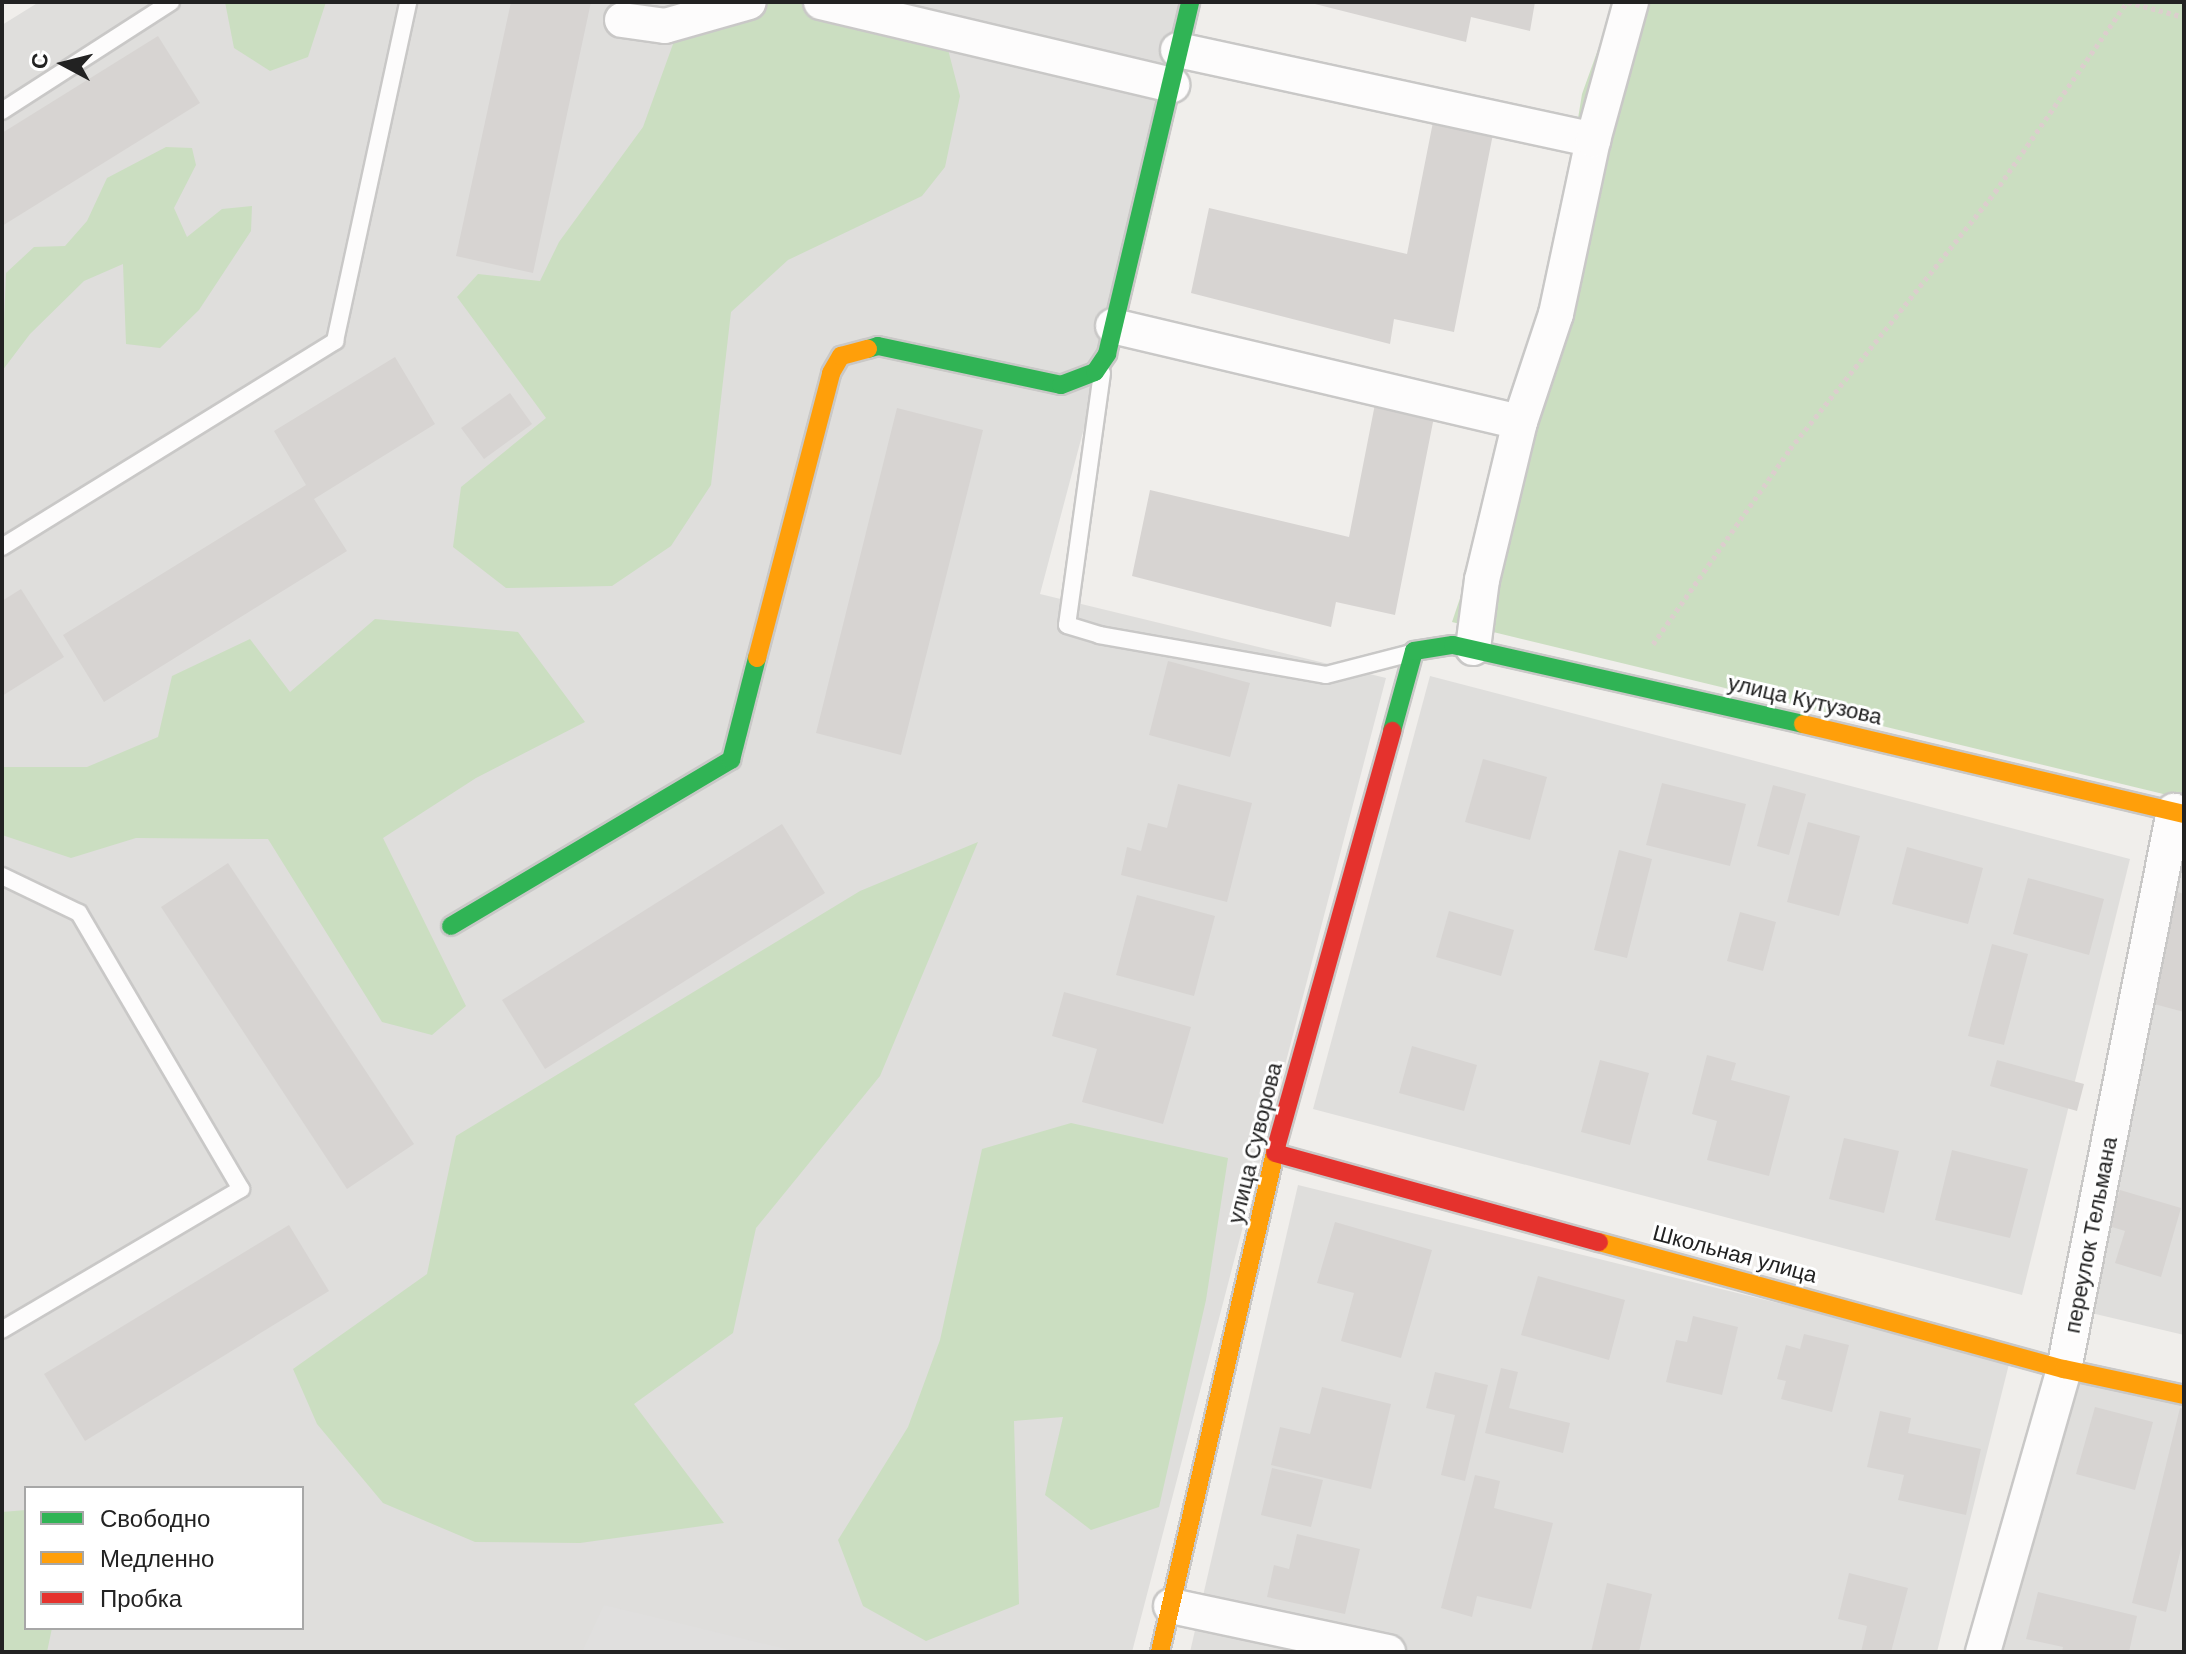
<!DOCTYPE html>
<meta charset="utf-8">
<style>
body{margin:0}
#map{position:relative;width:2186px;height:1654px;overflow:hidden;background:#f0eeeb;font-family:"DM Sans",sans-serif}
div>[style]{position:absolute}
.residential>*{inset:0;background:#dfdedc}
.forest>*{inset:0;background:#cbdec1}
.parking>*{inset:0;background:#e0dfde}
.building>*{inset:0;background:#d7d4d2}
.path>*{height:5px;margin-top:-2.5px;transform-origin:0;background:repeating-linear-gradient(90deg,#dccecd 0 4px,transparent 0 8px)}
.roads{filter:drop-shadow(2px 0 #c9c8c7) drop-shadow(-2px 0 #c9c8c7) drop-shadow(0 2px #c9c8c7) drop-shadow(0 -2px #c9c8c7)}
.lane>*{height:16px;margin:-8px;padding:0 8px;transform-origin:8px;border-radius:8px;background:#fdfcfc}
.street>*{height:34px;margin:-17px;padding:0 17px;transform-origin:17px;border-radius:17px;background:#fdfcfc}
.fast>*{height:18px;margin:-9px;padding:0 9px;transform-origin:9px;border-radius:9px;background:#30b455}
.slow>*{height:18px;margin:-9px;padding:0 9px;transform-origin:9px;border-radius:9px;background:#ff9f0a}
.jam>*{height:18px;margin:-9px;padding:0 9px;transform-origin:9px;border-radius:9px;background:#e5322d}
span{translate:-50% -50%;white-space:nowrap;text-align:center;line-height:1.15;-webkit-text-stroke:6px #fff;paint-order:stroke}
.street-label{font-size:22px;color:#222}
.frame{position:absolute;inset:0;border:4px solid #222;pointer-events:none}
.legend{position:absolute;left:24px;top:1486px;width:280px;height:144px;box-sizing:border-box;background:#fff;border:2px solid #a7a7a7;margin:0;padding:10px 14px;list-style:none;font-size:24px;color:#222}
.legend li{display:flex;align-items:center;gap:16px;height:40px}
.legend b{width:40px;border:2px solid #a7a7a7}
.north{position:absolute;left:24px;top:24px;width:80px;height:80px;-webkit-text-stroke:6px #fff;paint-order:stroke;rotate:277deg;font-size:22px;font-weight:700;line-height:32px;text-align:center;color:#222}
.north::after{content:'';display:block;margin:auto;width:28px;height:36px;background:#222;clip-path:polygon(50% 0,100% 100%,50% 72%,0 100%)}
</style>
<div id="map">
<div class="residential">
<div style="clip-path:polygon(evenodd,39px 2px,1197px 2px,1040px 594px,1386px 678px,1132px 1652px,2px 1652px,2px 25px,39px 2px,26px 1488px,302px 1488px,302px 1628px,26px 1628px,26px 1488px)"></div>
<div style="clip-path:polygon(1430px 676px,2130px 859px,2022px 1295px,1313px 1109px)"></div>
<div style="clip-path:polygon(2175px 857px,2184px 859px,2184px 1335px,2066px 1307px)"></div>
<div style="clip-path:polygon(1298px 1185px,2010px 1360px,1937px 1652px,1190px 1652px)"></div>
<div style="clip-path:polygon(2052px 1369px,2184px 1402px,2184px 1652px,1985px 1652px)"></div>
</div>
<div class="forest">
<div style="clip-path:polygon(225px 2px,326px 2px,308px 57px,270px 71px,234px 48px)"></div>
<div style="clip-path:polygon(740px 2px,800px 2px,943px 30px,960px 96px,945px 167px,922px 196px,788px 260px,731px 312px,711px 485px,671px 546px,612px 586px,506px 588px,453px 547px,461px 487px,546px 418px,457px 297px,478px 274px,540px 281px,559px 242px,643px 127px,681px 22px)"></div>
<div style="clip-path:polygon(1615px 2px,2184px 2px,2184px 799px,1452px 622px,1537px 369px,1582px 94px)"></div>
<div style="clip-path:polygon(166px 147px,192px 148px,196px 165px,174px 208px,187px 237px,222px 209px,252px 206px,251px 231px,199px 310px,160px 348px,126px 344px,123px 264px,84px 281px,30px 334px,2px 371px,6px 273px,34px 247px,65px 246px,87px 221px,107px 178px)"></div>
<div style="clip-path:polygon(375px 619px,518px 632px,585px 722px,476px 778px,383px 838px,466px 1006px,432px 1035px,382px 1022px,268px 839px,136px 838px,71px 858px,2px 835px,2px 767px,87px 767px,158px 737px,172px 676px,250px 639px,290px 692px)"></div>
<div style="clip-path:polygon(978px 842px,880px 1076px,756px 1228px,733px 1333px,634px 1404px,724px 1523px,580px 1543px,475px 1542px,383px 1503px,317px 1424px,293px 1369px,427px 1274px,456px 1136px,860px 891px)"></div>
<div style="clip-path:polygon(1071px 1123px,1228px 1158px,1206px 1300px,1159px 1507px,1091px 1530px,1045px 1495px,1063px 1417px,1014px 1421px,1019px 1604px,926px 1641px,863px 1606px,838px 1540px,908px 1427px,940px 1340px,982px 1149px)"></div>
<div style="clip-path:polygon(26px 1510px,26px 1628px,52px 1628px,47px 1652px,2px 1652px,2px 1512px)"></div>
</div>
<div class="parking">
<div style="clip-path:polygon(604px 1605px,798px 1652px,582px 1652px)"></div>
</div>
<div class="building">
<div style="clip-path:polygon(511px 2px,591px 2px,533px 273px,456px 256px)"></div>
<div style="clip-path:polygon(1535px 2px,1530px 31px,1471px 17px,1466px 42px,1311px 3px)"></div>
<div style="clip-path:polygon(158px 36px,200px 103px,2px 226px,2px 133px)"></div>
<div style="clip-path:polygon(1433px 122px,1493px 134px,1454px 332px,1394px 319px,1390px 344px,1191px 293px,1209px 208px,1407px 254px)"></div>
<div style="clip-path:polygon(395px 357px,435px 424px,314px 499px,347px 551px,104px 702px,63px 635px,306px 485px,274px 431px)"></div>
<div style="clip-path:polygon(510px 393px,532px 424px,484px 459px,461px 428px)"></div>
<div style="clip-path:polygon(1375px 404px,1434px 417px,1395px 615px,1336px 602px,1331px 627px,1132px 576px,1150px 490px,1349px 537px)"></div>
<div style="clip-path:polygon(897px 408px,983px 430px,901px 755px,816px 733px)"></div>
<div style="clip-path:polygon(21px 589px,64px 657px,2px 696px,2px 601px)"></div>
<div style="clip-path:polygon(1168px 661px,1250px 683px,1230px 757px,1149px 735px)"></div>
<div style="clip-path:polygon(1483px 759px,1547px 777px,1530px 840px,1465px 822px)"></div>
<div style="clip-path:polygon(1662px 783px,1746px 804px,1730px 866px,1646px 845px)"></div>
<div style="clip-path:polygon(1178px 784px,1252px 803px,1227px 902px,1121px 875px,1127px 847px,1141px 851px,1148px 823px,1167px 828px)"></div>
<div style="clip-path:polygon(1773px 785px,1806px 794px,1789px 855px,1757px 846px)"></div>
<div style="clip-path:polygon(1808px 822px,1860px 836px,1839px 916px,1787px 902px)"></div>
<div style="clip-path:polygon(782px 824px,825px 893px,545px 1069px,502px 1000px)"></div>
<div style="clip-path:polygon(1907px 847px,1983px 868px,1968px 924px,1892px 904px)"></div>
<div style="clip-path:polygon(1619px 850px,1652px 859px,1627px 958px,1594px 950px)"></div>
<div style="clip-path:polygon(228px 863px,414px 1144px,347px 1189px,161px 907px)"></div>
<div style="clip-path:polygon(2028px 878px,2104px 899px,2089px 955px,2013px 934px)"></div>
<div style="clip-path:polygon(2171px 890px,2184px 894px,2184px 1012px,2143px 1001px)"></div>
<div style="clip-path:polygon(1137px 895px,1215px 916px,1194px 996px,1116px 975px)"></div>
<div style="clip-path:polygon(1449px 911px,1514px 930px,1501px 976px,1436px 957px)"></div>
<div style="clip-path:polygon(1740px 912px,1776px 922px,1763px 971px,1727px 961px)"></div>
<div style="clip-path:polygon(1992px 944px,2028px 954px,2004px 1045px,1968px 1036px)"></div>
<div style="clip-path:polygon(1064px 992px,1191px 1027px,1163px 1124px,1082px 1102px,1097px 1049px,1052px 1036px)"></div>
<div style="clip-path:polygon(1412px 1046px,1477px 1065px,1464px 1111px,1399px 1093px)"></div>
<div style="clip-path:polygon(1707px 1055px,1736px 1063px,1731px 1080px,1790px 1096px,1769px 1176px,1707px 1160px,1717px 1121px,1692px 1114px)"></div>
<div style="clip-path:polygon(1600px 1060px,1649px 1073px,1630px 1145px,1581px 1132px)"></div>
<div style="clip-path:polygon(1997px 1060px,2084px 1084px,2077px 1111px,1990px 1086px)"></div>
<div style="clip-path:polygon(1844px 1138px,1899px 1151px,1884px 1213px,1829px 1199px)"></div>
<div style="clip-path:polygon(1952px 1150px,2028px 1169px,2010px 1238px,1935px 1220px)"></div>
<div style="clip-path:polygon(2120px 1190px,2181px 1208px,2161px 1277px,2115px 1263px,2125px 1231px,2109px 1226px)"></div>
<div style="clip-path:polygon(1335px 1222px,1432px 1250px,1401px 1358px,1341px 1341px,1354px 1293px,1317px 1283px)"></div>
<div style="clip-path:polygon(289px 1225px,329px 1291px,85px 1441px,44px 1374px)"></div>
<div style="clip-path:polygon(1538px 1276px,1625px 1300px,1609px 1360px,1521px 1335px)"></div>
<div style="clip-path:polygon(1693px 1316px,1738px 1327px,1722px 1395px,1666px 1382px,1676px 1340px,1687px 1342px)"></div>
<div style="clip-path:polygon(1804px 1334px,1849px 1345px,1832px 1412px,1781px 1399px,1786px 1381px,1777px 1379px,1786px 1345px,1800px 1349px)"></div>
<div style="clip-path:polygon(1501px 1368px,1518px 1372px,1509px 1408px,1570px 1423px,1563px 1453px,1485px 1433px)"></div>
<div style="clip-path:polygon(1435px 1372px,1488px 1385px,1465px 1481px,1441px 1475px,1455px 1415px,1426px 1408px)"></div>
<div style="clip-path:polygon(1322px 1387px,1391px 1404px,1371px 1489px,1271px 1465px,1280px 1427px,1310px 1434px)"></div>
<div style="clip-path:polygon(2095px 1407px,2153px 1422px,2135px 1490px,2076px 1474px)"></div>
<div style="clip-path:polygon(2180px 1408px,2184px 1409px,2184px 1536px,2166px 1612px,2132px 1603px)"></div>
<div style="clip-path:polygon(1880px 1411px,1911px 1418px,1908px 1433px,1981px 1449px,1966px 1515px,1898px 1500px,1904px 1475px,1867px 1467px)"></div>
<div style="clip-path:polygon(1272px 1468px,1323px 1480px,1311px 1527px,1261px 1515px)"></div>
<div style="clip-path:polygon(1475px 1475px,1500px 1481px,1494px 1508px,1553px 1523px,1531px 1609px,1477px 1596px,1472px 1617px,1441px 1608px)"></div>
<div style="clip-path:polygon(1297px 1534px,1360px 1549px,1345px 1614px,1267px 1597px,1274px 1565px,1289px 1569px)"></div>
<div style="clip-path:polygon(1849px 1573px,1908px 1588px,1891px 1652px,1861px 1652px,1867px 1626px,1838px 1619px)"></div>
<div style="clip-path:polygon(1607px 1583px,1652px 1594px,1639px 1652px,1591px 1652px)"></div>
<div style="clip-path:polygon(2038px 1592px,2137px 1616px,2129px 1652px,2062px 1652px,2063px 1647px,2026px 1639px)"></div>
</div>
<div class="path">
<div style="left:2128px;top:2px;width:58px;rotate:15deg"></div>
<div style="left:1653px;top:644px;width:238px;rotate:-54.9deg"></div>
<div style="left:1790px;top:449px;width:329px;rotate:-51.4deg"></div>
<div style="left:1995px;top:192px;width:231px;rotate:-55.2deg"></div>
</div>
<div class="roads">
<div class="lane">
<div style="left:2px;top:111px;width:201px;rotate:-32.8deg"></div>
<div style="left:1102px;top:373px;width:254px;rotate:97.9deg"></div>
<div style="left:1067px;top:625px;width:34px;rotate:17deg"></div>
<div style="left:1099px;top:635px;width:230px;rotate:10deg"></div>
<div style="left:1326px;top:675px;width:85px;rotate:-14.4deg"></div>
<div style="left:2px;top:547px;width:392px;rotate:-31.7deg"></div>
<div style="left:335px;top:341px;width:347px;rotate:-77.8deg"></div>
<div style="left:2px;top:876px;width:85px;rotate:25.7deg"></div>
<div style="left:79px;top:913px;width:320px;rotate:59.6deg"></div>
<div style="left:241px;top:1189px;width:277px;rotate:149.5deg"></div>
</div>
<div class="street">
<div style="left:821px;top:2px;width:361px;rotate:13.3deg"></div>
<div style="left:622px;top:20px;width:43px;rotate:7.9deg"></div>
<div style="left:665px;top:26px;width:87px;rotate:-15.9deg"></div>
<div style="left:1178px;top:50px;width:425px;rotate:12.2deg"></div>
<div style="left:1113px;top:326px;width:418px;rotate:13.3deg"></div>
<div style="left:1473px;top:648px;width:69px;rotate:-82.5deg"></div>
<div style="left:1482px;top:580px;width:163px;rotate:-76.5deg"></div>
<div style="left:1520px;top:422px;width:114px;rotate:-71.6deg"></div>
<div style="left:1556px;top:314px;width:178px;rotate:-78deg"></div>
<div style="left:1593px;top:140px;width:143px;rotate:-74.6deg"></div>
<div style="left:1171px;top:1606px;width:222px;rotate:12deg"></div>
<div style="left:1983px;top:1652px;width:294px;rotate:-74deg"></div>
<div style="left:2064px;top:1369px;width:569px;rotate:-78.85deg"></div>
</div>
<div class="fast">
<div style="left:868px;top:349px;width:10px;rotate:-17deg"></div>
<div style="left:878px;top:346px;width:187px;rotate:12deg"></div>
<div style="left:1061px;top:385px;width:36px;rotate:-21deg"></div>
<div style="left:1095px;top:372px;width:22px;rotate:-56deg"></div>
<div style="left:1107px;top:354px;width:362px;rotate:-76.7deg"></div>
<div style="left:1392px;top:731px;width:83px;rotate:-74.6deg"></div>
<div style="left:1414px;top:651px;width:39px;rotate:-9deg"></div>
<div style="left:1453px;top:645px;width:359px;rotate:12.7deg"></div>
<div style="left:451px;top:926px;width:326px;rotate:-30.7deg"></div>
<div style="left:731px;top:760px;width:105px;rotate:-75.7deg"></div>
</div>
<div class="slow">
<div style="left:757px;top:658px;width:294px;rotate:-75.4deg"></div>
<div style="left:831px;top:373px;width:20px;rotate:-60deg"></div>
<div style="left:841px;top:356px;width:28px;rotate:-15deg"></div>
<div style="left:1803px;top:724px;width:391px;rotate:13.3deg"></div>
<div style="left:1599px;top:1242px;width:482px;rotate:15.3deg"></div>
<div style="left:2064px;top:1369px;width:123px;rotate:12.2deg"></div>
<div style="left:1160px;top:1652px;width:521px;rotate:-77.03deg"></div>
</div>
<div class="jam">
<div style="left:1277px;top:1144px;width:429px;rotate:-74.4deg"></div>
<div style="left:1275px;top:1153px;width:336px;rotate:15.4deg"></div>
</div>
</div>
<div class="street-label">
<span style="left:1805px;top:700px;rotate:13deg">улица Кутузова</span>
<span style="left:1255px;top:1143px;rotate:-76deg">улица Суворова</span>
<span style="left:2091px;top:1235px;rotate:-79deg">переулок Тельмана</span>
<span style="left:1735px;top:1254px;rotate:15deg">Школьная улица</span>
</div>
<div class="frame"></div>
<ul class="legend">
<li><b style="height:10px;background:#30b455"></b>Свободно</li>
<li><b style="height:10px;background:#ff9f0a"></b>Медленно</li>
<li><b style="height:10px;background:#e5322d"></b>Пробка</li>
</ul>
<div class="north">С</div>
</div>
